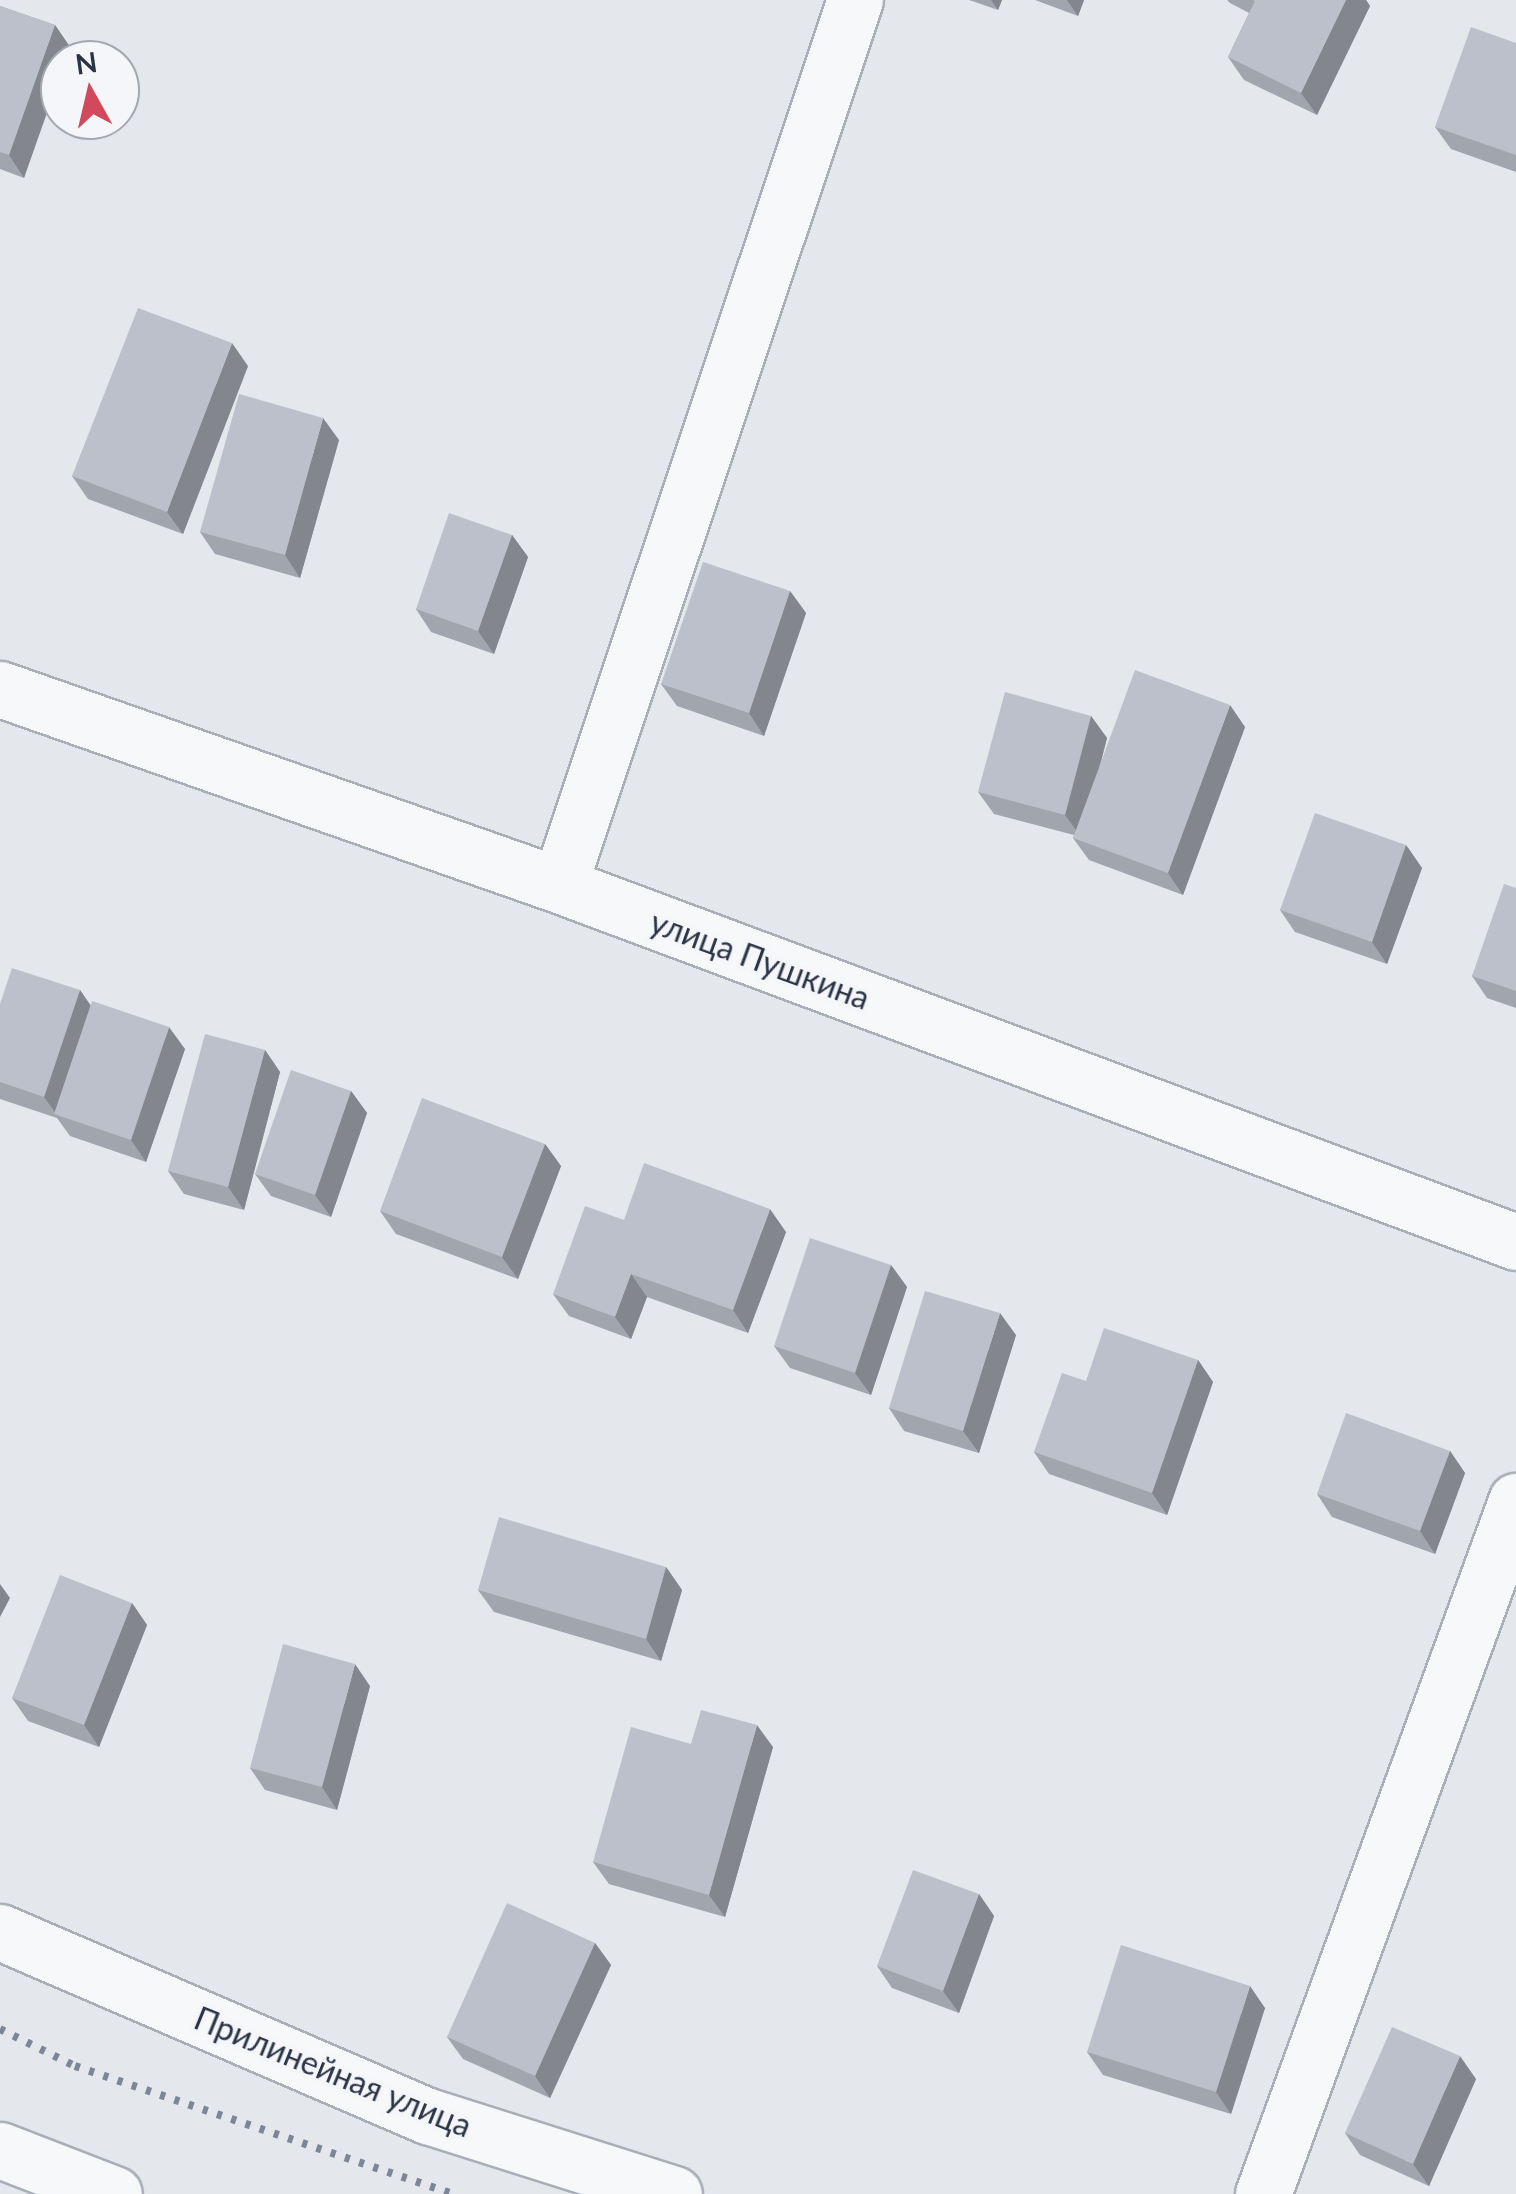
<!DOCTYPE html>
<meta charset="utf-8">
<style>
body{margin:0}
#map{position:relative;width:1516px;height:2194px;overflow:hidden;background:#e4e7ec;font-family:Lato,sans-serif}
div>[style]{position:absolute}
.roads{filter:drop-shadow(2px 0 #a9aeb7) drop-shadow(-2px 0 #a9aeb7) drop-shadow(0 2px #a9aeb7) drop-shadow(0 -2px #a9aeb7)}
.minor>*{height:55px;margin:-27.5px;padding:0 27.5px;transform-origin:27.5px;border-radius:27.5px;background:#f7f8fa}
.rail>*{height:8px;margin-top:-4px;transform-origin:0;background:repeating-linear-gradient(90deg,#7d8696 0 5px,transparent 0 15px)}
.wall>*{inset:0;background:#a1a5ae}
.shaded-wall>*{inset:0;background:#83868d}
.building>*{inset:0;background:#bbc0ca}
span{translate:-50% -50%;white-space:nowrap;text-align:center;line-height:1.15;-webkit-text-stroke:8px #f4f6f9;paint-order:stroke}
.street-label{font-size:32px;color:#2b3445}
.north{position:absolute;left:40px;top:40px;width:100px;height:100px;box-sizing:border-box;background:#f4f6f9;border:2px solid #a4a8b1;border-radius:50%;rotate:352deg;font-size:28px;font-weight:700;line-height:40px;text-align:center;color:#2b3445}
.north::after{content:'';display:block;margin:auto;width:35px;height:45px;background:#d1495b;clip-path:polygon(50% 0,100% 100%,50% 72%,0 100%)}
</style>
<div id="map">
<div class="roads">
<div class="minor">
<div style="left:0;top:689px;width:592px;rotate:19.32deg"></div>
<div style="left:559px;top:885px;width:1021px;rotate:20.46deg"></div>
<div style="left:559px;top:885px;width:933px;rotate:-71.51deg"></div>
<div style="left:0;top:1932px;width:466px;rotate:23.3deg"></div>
<div style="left:428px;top:2116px;width:258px;rotate:17.6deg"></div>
<div style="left:0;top:2150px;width:122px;rotate:21.1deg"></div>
<div style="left:1263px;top:2194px;width:738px;rotate:-69.94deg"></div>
</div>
</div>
<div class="rail">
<div style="left:0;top:2029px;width:84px;rotate:26.3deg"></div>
<div style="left:75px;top:2066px;width:399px;rotate:18.7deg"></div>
</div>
<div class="wall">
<div style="clip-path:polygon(969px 0,1002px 0,998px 10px)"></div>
<div style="clip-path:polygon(1035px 0,1084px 0,1078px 16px)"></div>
<div style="clip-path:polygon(1227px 0,1366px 0,1370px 6px,1317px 115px,1244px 80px,1228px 57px,1249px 13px,1230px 3px)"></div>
<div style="clip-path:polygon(0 6px,55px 25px,70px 47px,66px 60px,60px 60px,24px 178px,0 169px)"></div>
<div style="clip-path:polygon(1516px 43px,1516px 172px,1451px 149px,1435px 127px)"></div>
<div style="clip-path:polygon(248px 366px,183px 534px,88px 499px,72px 476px)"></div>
<div style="clip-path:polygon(339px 440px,300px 578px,215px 554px,200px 532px)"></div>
<div style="clip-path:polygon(512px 535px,528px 557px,494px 654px,431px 632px,416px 609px)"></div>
<div style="clip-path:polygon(790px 591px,806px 613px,764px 736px,677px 706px,661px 684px)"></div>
<div style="clip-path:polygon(1091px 716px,1107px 738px,1100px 766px,1245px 727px,1183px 895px,1089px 860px,1073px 838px,1074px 835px,994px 814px,978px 792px)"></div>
<div style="clip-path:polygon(1406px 845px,1422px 868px,1387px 964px,1295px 932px,1280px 910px)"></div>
<div style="clip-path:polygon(1516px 888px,1516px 1008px,1487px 998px,1472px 976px)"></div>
<div style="clip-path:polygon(80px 990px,91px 1006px,185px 1049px,146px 1162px,70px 1136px,57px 1118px,0 1099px,0 1004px)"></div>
<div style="clip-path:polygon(265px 1050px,280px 1072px,244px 1210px,184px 1194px,168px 1171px)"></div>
<div style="clip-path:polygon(351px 1091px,367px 1113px,331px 1217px,271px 1196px,255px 1174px)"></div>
<div style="clip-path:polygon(545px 1144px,561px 1166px,518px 1279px,396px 1234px,380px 1211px)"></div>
<div style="clip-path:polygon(624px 1220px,786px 1232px,748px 1333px,647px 1297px,631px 1339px,569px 1316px,553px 1294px)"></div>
<div style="clip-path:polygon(891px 1265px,907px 1287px,871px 1395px,790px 1368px,774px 1346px)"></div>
<div style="clip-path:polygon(1016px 1335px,979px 1453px,904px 1431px,889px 1408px)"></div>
<div style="clip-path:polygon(1198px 1360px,1213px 1382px,1167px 1515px,1049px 1474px,1034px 1452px,1086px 1381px)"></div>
<div style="clip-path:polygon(1450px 1451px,1465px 1473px,1435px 1554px,1332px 1517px,1317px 1494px)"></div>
<div style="clip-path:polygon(666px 1567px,682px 1590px,661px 1661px,494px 1612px,478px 1590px)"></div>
<div style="clip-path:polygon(132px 1603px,147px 1625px,99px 1747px,28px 1721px,12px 1698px)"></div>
<div style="clip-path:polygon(370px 1686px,337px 1810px,265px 1790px,250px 1768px)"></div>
<div style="clip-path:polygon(691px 1744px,773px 1747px,725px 1917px,609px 1884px,593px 1862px)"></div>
<div style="clip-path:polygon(979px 1894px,994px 1916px,959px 2013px,892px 1988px,877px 1966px)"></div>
<div style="clip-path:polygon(595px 1943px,611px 1965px,550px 2098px,463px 2059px,447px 2037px)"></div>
<div style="clip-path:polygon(1265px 2008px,1231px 2114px,1103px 2075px,1087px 2052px)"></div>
<div style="clip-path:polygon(1476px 2079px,1429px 2186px,1360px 2155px,1345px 2133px)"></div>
</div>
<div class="shaded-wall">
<div style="clip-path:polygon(991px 0,1002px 0,998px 10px)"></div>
<div style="clip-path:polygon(1067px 0,1084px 0,1078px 16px)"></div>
<div style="clip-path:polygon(1346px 0,1366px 0,1370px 6px,1317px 115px,1301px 93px)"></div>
<div style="clip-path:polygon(55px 25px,70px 47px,66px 60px,60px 60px,60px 76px,24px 178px,9px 155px)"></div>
<div style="clip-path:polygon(232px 343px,248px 366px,183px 534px,167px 512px)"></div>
<div style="clip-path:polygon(323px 418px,339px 440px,300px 578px,285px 555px)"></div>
<div style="clip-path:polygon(512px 535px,528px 557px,494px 654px,478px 631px)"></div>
<div style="clip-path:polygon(790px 591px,806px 613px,764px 736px,749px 713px)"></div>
<div style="clip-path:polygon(1230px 705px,1245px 727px,1183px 895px,1168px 873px)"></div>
<div style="clip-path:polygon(1091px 716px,1107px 738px,1081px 837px,1065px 815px)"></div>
<div style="clip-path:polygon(1406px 845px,1422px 868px,1387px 964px,1372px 942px)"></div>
<div style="clip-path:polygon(80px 990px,95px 1012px,57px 1115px,44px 1097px)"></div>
<div style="clip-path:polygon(169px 1027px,185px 1049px,146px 1162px,131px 1140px)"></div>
<div style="clip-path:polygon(265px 1050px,280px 1072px,244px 1210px,228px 1187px)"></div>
<div style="clip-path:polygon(351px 1091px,367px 1113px,331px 1217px,315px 1195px)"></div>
<div style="clip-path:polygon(545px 1144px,561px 1166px,518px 1279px,502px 1257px)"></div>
<div style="clip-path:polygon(770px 1209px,786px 1232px,748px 1333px,733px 1310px)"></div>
<div style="clip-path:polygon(891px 1265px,907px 1287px,871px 1395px,855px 1373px)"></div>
<div style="clip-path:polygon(631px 1274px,647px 1297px,631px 1339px,615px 1317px)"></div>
<div style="clip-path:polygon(1000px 1313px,1016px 1335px,979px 1453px,963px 1431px)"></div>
<div style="clip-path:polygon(1198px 1360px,1213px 1382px,1167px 1515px,1152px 1493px)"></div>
<div style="clip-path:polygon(1450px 1451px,1465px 1473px,1435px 1554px,1420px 1531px)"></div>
<div style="clip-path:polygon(666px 1567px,682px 1590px,661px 1661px,646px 1639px)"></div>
<div style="clip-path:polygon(0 1584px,10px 1598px,0 1617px)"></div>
<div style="clip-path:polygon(132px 1603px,147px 1625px,99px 1747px,84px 1725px)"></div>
<div style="clip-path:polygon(355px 1664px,370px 1686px,337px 1810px,322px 1787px)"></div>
<div style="clip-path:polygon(757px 1725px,773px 1747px,725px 1917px,709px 1895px)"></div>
<div style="clip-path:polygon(979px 1894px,994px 1916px,959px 2013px,943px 1991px)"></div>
<div style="clip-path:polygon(595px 1943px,611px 1965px,550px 2098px,535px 2076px)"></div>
<div style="clip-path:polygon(1250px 1986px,1265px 2008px,1231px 2114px,1216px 2092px)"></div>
<div style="clip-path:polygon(1460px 2056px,1476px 2079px,1429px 2186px,1413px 2164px)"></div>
</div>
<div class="building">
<div style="clip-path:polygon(1253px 0,1346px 0,1301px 93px,1228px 57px,1255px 1px)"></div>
<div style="clip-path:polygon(0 6px,55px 25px,9px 155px,0 152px)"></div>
<div style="clip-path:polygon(1471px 27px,1516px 43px,1516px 155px,1435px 127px)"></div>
<div style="clip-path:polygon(138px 308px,232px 343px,167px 512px,72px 476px)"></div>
<div style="clip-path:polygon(239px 394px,323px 418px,285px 555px,200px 532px)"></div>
<div style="clip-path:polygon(449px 513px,512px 535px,478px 631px,416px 609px)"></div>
<div style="clip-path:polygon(703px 562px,790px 591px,749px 713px,661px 684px)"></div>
<div style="clip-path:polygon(1135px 670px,1230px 705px,1168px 873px,1073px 838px)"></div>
<div style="clip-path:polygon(1005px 692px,1091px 716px,1065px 815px,978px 792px)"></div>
<div style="clip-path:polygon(1315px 813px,1406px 845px,1372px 942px,1280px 910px)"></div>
<div style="clip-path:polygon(1504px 884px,1516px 888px,1516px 991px,1472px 976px)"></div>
<div style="clip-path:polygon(12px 968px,80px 990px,44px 1097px,0 1082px,0 1004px)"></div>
<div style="clip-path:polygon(92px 1001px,169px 1027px,131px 1140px,54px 1114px)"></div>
<div style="clip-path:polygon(205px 1034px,265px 1050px,228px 1187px,168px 1171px)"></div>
<div style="clip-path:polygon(291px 1070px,351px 1091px,315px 1195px,255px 1174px)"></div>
<div style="clip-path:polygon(422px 1098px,545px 1144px,502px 1257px,380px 1211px)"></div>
<div style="clip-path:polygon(644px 1163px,770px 1209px,733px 1310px,631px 1274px,615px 1317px,553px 1294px,585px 1206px,624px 1220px)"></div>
<div style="clip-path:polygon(810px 1238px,891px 1265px,855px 1373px,774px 1346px)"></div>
<div style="clip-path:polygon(925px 1291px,1000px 1313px,963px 1431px,889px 1408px)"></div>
<div style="clip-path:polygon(1104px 1328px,1198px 1360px,1152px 1493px,1034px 1452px,1062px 1373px,1086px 1381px)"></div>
<div style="clip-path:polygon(1346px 1413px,1450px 1451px,1420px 1531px,1317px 1494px)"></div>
<div style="clip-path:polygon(499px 1517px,666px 1567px,646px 1639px,478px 1590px)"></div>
<div style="clip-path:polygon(60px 1575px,132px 1603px,84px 1725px,12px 1698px)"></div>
<div style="clip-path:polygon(283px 1644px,355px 1664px,322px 1787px,250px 1768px)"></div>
<div style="clip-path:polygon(701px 1710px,757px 1725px,709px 1895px,593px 1862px,631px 1727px,691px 1744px)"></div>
<div style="clip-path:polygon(913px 1870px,979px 1894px,943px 1991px,877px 1966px)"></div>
<div style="clip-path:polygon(507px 1903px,595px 1943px,535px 2076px,447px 2037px)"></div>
<div style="clip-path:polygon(1121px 1945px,1250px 1986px,1216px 2092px,1087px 2052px)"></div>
<div style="clip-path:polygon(1392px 2027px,1460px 2056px,1413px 2164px,1345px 2133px)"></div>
</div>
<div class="street-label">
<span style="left:760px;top:960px;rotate:20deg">улица Пушкина</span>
<span style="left:333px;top:2072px;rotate:22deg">Прилинейная улица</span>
</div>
<div class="north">N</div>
</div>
